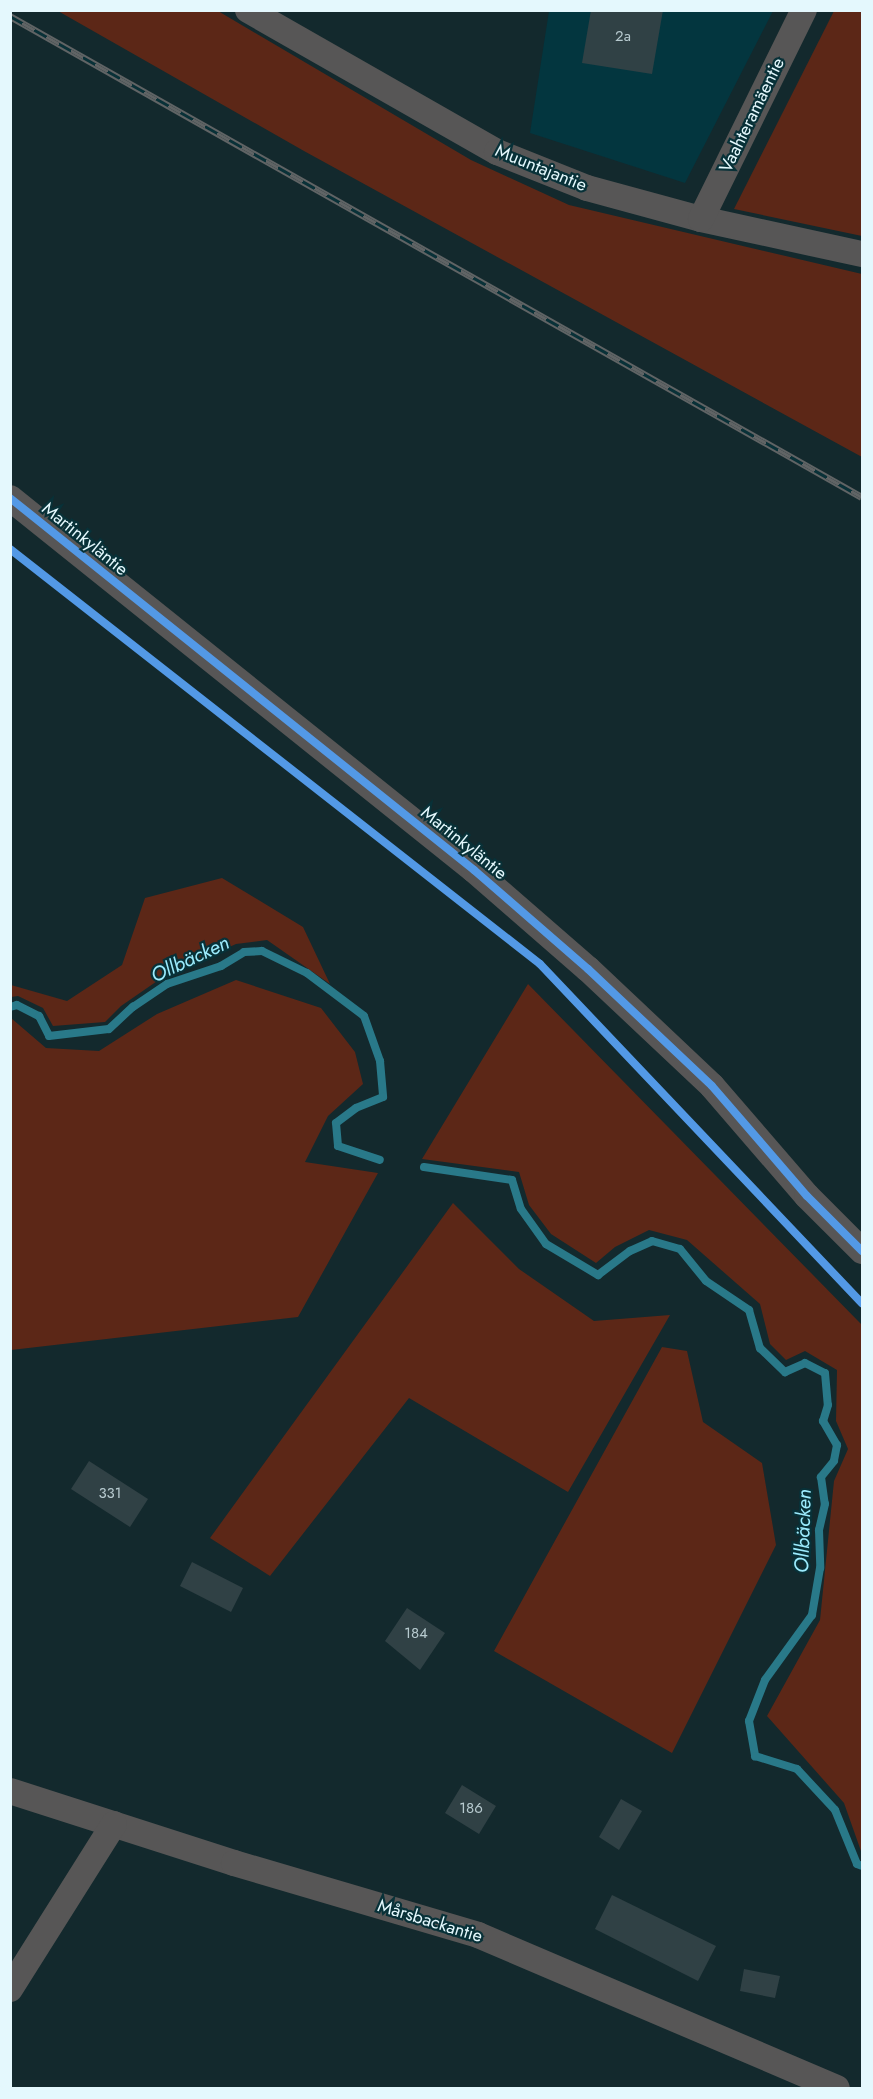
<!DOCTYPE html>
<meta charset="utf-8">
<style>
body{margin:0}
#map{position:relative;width:873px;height:2099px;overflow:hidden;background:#13292d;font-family:Jost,sans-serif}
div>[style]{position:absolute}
.built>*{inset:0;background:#03363f}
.green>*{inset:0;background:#5c2717}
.stream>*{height:8px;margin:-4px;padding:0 4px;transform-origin:4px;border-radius:4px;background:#297989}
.building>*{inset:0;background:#304145}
.minor>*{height:26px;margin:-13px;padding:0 13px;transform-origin:13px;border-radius:13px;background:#575656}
.rail>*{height:7px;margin-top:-3.5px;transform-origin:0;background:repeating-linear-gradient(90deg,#083138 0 14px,#606465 0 28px);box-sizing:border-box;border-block:2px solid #606465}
.cycleway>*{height:8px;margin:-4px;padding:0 4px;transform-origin:4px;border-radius:4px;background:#5399e6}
span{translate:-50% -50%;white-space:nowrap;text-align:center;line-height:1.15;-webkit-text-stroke:4.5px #083138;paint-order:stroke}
.number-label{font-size:15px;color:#b7cacf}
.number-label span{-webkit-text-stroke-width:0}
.street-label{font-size:18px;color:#e4f8fd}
.water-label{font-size:20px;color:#9cebfd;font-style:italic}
.frame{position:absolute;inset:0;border:12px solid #e4f8fd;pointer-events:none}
</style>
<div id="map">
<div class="built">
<div style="clip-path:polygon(549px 11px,773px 11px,685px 183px,530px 133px)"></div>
</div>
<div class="green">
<div style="clip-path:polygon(58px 11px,218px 11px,471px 160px,569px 205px,862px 274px,862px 457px,304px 151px)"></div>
<div style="clip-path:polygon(834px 11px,862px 11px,862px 236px,734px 209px)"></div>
<div style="clip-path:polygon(222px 878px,303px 927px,330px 984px,267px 940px,236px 944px,163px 977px,121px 1006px,105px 1022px,53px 1026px,43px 1008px,18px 996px,11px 997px,11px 985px,67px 1001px,122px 965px,145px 898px)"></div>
<div style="clip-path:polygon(236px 980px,321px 1008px,355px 1052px,363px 1084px,328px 1116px,305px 1162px,378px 1173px,298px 1317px,11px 1350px,11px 1018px,46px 1048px,99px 1051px,157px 1014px)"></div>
<div style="clip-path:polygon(528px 984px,862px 1325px,862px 1854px,844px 1803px,767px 1716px,820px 1620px,834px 1481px,848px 1449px,836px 1421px,837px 1370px,805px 1351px,786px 1360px,770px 1344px,760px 1304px,687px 1240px,649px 1230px,615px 1247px,596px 1263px,551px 1234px,529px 1205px,519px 1172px,422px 1159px)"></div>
<div style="clip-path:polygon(453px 1203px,519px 1269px,594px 1321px,670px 1315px,568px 1492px,409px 1398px,270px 1576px,210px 1538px)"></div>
<div style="clip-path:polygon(662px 1347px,687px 1351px,703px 1422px,762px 1463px,776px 1545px,672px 1753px,494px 1651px)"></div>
</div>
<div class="stream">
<div style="left:10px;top:1007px;width:7px;rotate:-16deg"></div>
<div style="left:17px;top:1005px;width:25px;rotate:27deg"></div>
<div style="left:39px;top:1016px;width:22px;rotate:63deg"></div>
<div style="left:49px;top:1036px;width:60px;rotate:-6.7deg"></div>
<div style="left:109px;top:1029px;width:33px;rotate:-43deg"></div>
<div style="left:133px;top:1007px;width:41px;rotate:-34.1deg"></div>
<div style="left:167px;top:984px;width:57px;rotate:-18.4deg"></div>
<div style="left:221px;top:966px;width:27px;rotate:-31deg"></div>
<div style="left:244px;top:952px;width:18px;rotate:-3deg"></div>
<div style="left:262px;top:951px;width:50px;rotate:26.1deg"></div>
<div style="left:307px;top:973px;width:71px;rotate:37deg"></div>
<div style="left:364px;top:1016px;width:48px;rotate:70.4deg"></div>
<div style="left:380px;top:1061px;width:36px;rotate:85deg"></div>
<div style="left:383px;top:1097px;width:29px;rotate:158deg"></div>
<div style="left:356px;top:1108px;width:25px;rotate:143deg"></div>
<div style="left:336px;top:1123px;width:23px;rotate:85deg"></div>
<div style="left:338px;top:1146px;width:44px;rotate:18.4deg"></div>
<div style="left:424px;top:1167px;width:89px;rotate:8.4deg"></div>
<div style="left:512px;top:1180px;width:30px;rotate:73deg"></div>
<div style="left:521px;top:1209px;width:43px;rotate:54.5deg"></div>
<div style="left:546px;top:1244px;width:61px;rotate:30.8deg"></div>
<div style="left:598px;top:1275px;width:40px;rotate:-37deg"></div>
<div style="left:630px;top:1251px;width:24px;rotate:-24deg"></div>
<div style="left:652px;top:1241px;width:29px;rotate:16deg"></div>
<div style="left:680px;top:1249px;width:41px;rotate:50.9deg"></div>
<div style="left:706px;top:1281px;width:52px;rotate:34deg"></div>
<div style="left:749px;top:1310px;width:40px;rotate:74deg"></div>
<div style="left:760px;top:1348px;width:35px;rotate:44deg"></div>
<div style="left:785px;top:1372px;width:22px;rotate:-24deg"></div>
<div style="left:805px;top:1363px;width:22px;rotate:27deg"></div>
<div style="left:825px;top:1373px;width:32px;rotate:85deg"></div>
<div style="left:828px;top:1405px;width:17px;rotate:107deg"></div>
<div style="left:823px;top:1421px;width:28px;rotate:60deg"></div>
<div style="left:837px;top:1445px;width:16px;rotate:101deg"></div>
<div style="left:834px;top:1461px;width:21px;rotate:129deg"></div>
<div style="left:821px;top:1477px;width:27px;rotate:82deg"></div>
<div style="left:825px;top:1504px;width:27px;rotate:103deg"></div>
<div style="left:819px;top:1530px;width:38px;rotate:88deg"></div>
<div style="left:820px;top:1568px;width:48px;rotate:99.7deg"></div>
<div style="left:812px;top:1615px;width:80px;rotate:125.9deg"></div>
<div style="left:765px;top:1680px;width:44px;rotate:111.3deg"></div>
<div style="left:749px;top:1721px;width:36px;rotate:80deg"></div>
<div style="left:755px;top:1756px;width:44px;rotate:17.2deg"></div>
<div style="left:797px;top:1769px;width:56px;rotate:47.2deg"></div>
<div style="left:835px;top:1810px;width:58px;rotate:67.8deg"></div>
<div style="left:857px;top:1864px;width:5px;rotate:22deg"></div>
</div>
<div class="building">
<div style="clip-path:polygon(591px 10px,663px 10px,652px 74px,582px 63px)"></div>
<div style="clip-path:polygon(89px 1461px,148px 1499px,130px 1527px,71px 1489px)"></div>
<div style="clip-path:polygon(192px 1562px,243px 1588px,231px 1612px,180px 1586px)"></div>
<div style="clip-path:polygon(407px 1608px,445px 1633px,420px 1670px,385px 1641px)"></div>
<div style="clip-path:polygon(462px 1785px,496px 1806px,479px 1834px,445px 1813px)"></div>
<div style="clip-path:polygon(621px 1799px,642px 1811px,619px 1850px,599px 1837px)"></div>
<div style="clip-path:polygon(612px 1895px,716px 1946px,698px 1981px,595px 1929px)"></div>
<div style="clip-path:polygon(744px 1969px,780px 1976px,775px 1998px,740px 1991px)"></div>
</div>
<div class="minor">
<div style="left:248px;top:10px;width:287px;rotate:29.7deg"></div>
<div style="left:497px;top:152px;width:97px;rotate:21.8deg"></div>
<div style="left:587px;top:188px;width:118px;rotate:15.2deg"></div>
<div style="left:701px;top:219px;width:165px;rotate:12.3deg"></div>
<div style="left:701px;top:219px;width:233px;rotate:-63.8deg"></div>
<div style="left:10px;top:498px;width:595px;rotate:38.72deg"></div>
<div style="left:474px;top:870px;width:151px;rotate:41deg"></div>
<div style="left:588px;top:969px;width:170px;rotate:43.3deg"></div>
<div style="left:712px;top:1086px;width:145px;rotate:49.2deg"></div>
<div style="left:807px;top:1196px;width:78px;rotate:45deg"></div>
<div style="left:10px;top:1791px;width:235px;rotate:17.8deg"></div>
<div style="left:234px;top:1863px;width:254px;rotate:16.4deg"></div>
<div style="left:478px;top:1935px;width:390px;rotate:23.1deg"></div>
<div style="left:10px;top:1989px;width:195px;rotate:-57.8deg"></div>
</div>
<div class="rail">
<div style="left:10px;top:16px;width:978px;rotate:29.45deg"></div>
</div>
<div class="cycleway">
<div style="left:10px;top:498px;width:595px;rotate:38.72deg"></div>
<div style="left:474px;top:870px;width:151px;rotate:41deg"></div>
<div style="left:588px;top:969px;width:170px;rotate:43.3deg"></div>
<div style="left:712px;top:1086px;width:145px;rotate:49.2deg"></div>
<div style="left:807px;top:1196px;width:78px;rotate:45deg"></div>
<div style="left:10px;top:549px;width:673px;rotate:38.06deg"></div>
<div style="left:540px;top:964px;width:468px;rotate:46.5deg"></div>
</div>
<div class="number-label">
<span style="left:623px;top:37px">2a</span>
<span style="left:110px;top:1494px">331</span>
<span style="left:416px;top:1634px">184</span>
<span style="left:471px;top:1809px">186</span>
</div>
<div class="street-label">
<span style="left:752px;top:115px;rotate:-64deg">Vaahteramäentie</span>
<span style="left:541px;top:168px;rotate:22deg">Muuntajantie</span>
<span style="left:85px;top:539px;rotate:39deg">Martinkyläntie</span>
<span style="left:464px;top:843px;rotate:39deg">Martinkyläntie</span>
<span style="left:430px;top:1921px;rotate:17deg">Mårsbackantie</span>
</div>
<div class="water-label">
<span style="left:190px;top:959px;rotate:-25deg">Ollbäcken</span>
<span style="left:803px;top:1531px;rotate:-88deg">Ollbäcken</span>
</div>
<div class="frame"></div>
</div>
